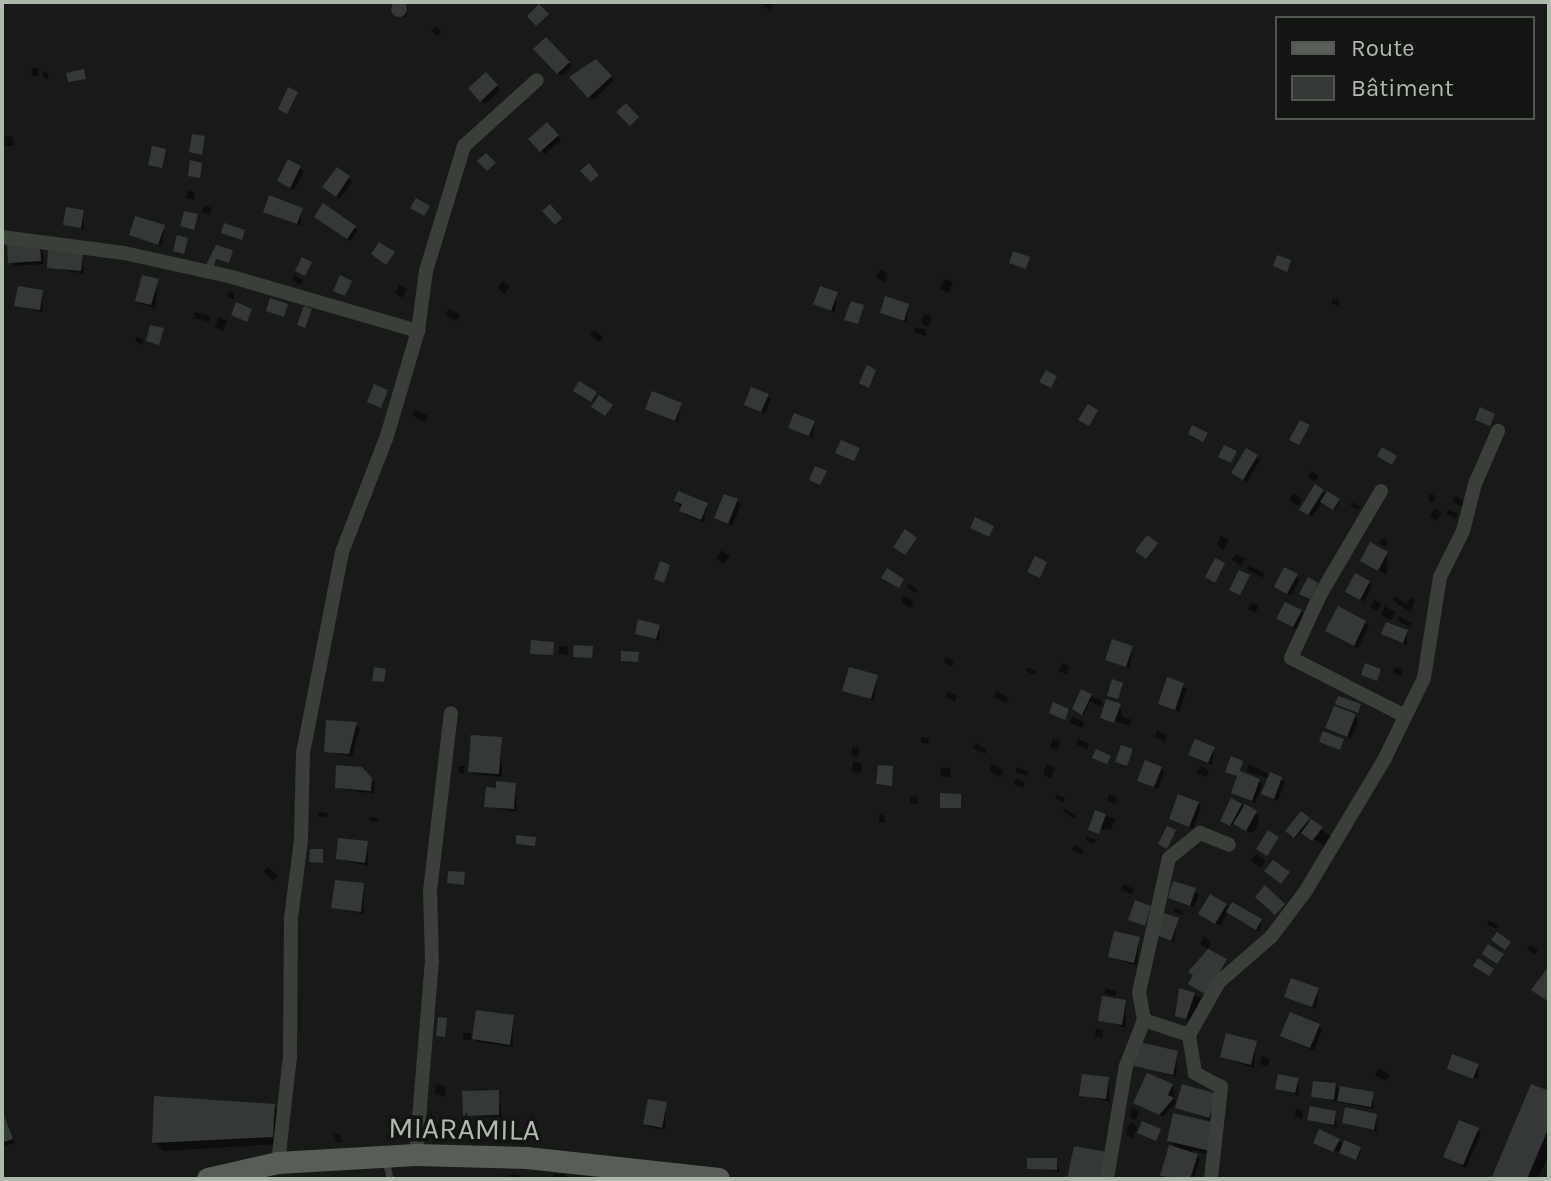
<!DOCTYPE html>
<meta charset="utf-8">
<style>
body{margin:0}
#map{position:relative;width:1551px;height:1181px;overflow:hidden;background:#181a18;font-family:Karla,sans-serif}
div>[style]{position:absolute}
.shadow>*{inset:0;background:#0007}
.round{border-radius:50%}
.building>*{inset:0;background:#353936}
.service>*{height:7px;margin:-3.5px;padding:0 3.5px;transform-origin:3.5px;border-radius:3.5px;background:#3a3f39}
.minor>*{height:14px;margin:-7px;padding:0 7px;transform-origin:7px;border-radius:7px;background:#3a3f39}
.primary>*{height:22px;margin:-11px;padding:0 11px;transform-origin:11px;border-radius:11px;background:#565e55}
span{translate:-50% -50%;white-space:nowrap;text-align:center;line-height:1.15;-webkit-text-stroke:7px #131513;paint-order:stroke}
.street-label{font-size:30px;color:#aebaab}
.frame{position:absolute;inset:0;border:4px solid #aebaab;pointer-events:none}
.legend{position:absolute;left:1275px;top:16px;width:260px;height:104px;box-sizing:border-box;background:#131513;border:2px solid #515750;margin:0;padding:10px 14px;list-style:none;font-size:24px;color:#aebaab}
.legend li{display:flex;align-items:center;gap:16px;height:40px}
.legend b{width:40px;border:2px solid #515750}
</style>
<div id="map">
<div class="shadow">
<div style="clip-path:polygon(761px 2px,771px 2px,774px 5px,769px 10px)"></div>
<div style="clip-path:polygon(393px 3px,408px 7px,406px 18px,390px 8px)"></div>
<div style="clip-path:polygon(436px 26px,441px 32px,437px 36px,431px 30px)"></div>
<div style="clip-path:polygon(546px 39px,572px 66px,561px 76px,536px 49px)"></div>
<div style="clip-path:polygon(596px 62px,614px 80px,593px 100px,572px 77px)"></div>
<div class="round" style="left:31px;top:68px;width:8px;height:8px"></div>
<div style="clip-path:polygon(47px 71px,49px 79px,44px 79px,42px 72px)"></div>
<div style="clip-path:polygon(486px 75px,500px 90px,485px 104px,471px 88px)"></div>
<div style="clip-path:polygon(547px 124px,561px 140px,545px 154px,531px 139px)"></div>
<div style="clip-path:polygon(12px 136px,14px 146px,2px 146px,2px 137px)"></div>
<div style="clip-path:polygon(300px 168px,304px 171px,294px 190px,279px 181px)"></div>
<div style="clip-path:polygon(337px 169px,352px 181px,340px 199px,328px 191px)"></div>
<div style="clip-path:polygon(188px 190px,195px 193px,194px 200px,186px 198px)"></div>
<div style="clip-path:polygon(204px 205px,212px 208px,210px 215px,202px 212px)"></div>
<div style="clip-path:polygon(302px 210px,300px 226px,266px 211px)"></div>
<div style="clip-path:polygon(83px 211px,84px 230px,65px 224px)"></div>
<div style="clip-path:polygon(320px 220px,354px 227px,358px 231px,351px 241px)"></div>
<div style="clip-path:polygon(164px 227px,162px 247px,131px 235px)"></div>
<div style="clip-path:polygon(9px 246px,42px 248px,44px 264px,14px 266px)"></div>
<div style="clip-path:polygon(82px 255px,84px 274px,49px 267px)"></div>
<div style="clip-path:polygon(880px 269px,888px 274px,885px 282px,876px 277px)"></div>
<div style="clip-path:polygon(294px 275px,303px 280px,301px 285px,292px 280px)"></div>
<div style="clip-path:polygon(944px 279px,953px 282px,949px 293px,940px 289px)"></div>
<div style="clip-path:polygon(158px 281px,155px 308px,141px 304px,137px 300px)"></div>
<div style="clip-path:polygon(502px 281px,510px 286px,505px 294px,498px 289px)"></div>
<div style="clip-path:polygon(399px 285px,407px 289px,403px 298px,395px 293px)"></div>
<div style="clip-path:polygon(229px 291px,235px 294px,234px 299px,227px 296px)"></div>
<div style="clip-path:polygon(42px 292px,43px 312px,17px 305px)"></div>
<div style="clip-path:polygon(837px 294px,835px 313px,816px 303px)"></div>
<div style="clip-path:polygon(1333px 298px,1340px 302px,1338px 306px,1331px 303px)"></div>
<div style="clip-path:polygon(908px 305px,907px 323px,882px 313px)"></div>
<div style="clip-path:polygon(448px 309px,460px 314px,457px 321px,446px 316px)"></div>
<div style="clip-path:polygon(195px 312px,210px 316px,210px 322px,194px 318px)"></div>
<div style="clip-path:polygon(925px 314px,932px 318px,928px 327px,921px 323px)"></div>
<div style="clip-path:polygon(219px 317px,227px 321px,223px 331px,215px 327px)"></div>
<div style="clip-path:polygon(914px 327px,926px 330px,926px 336px,914px 332px)"></div>
<div style="clip-path:polygon(594px 330px,603px 337px,600px 342px,590px 335px)"></div>
<div style="clip-path:polygon(136px 337px,144px 340px,142px 345px,135px 341px)"></div>
<div style="clip-path:polygon(768px 396px,771px 399px,765px 414px,746px 404px)"></div>
<div style="clip-path:polygon(681px 405px,678px 423px,647px 408px)"></div>
<div style="clip-path:polygon(415px 410px,428px 416px,425px 422px,413px 416px)"></div>
<div style="clip-path:polygon(814px 423px,813px 438px,791px 428px)"></div>
<div style="clip-path:polygon(1256px 457px,1260px 460px,1247px 482px,1238px 476px)"></div>
<div style="clip-path:polygon(1311px 471px,1318px 475px,1316px 481px,1308px 478px)"></div>
<div style="clip-path:polygon(1316px 487px,1340px 502px,1335px 510px,1322px 502px,1312px 517px,1305px 513px)"></div>
<div style="clip-path:polygon(1293px 493px,1302px 499px,1298px 506px,1289px 500px)"></div>
<div style="clip-path:polygon(1432px 493px,1436px 499px,1431px 503px,1427px 497px)"></div>
<div style="clip-path:polygon(1456px 496px,1465px 501px,1462px 507px,1453px 502px)"></div>
<div style="clip-path:polygon(676px 500px,707px 505px,704px 522px,685px 515px)"></div>
<div style="clip-path:polygon(737px 501px,741px 504px,732px 526px,717px 518px)"></div>
<div style="clip-path:polygon(1352px 502px,1360px 507px,1358px 510px,1350px 505px)"></div>
<div style="clip-path:polygon(1434px 509px,1441px 512px,1437px 521px,1430px 517px)"></div>
<div style="clip-path:polygon(1448px 509px,1458px 514px,1456px 519px,1446px 513px)"></div>
<div style="clip-path:polygon(1221px 536px,1229px 540px,1224px 550px,1217px 545px)"></div>
<div style="clip-path:polygon(1382px 538px,1388px 542px,1386px 547px,1379px 543px)"></div>
<div style="clip-path:polygon(722px 550px,730px 556px,724px 564px,716px 558px)"></div>
<div style="clip-path:polygon(1387px 553px,1387px 575px,1366px 564px)"></div>
<div style="clip-path:polygon(1236px 554px,1245px 559px,1241px 566px,1232px 560px)"></div>
<div style="clip-path:polygon(1249px 566px,1264px 573px,1263px 578px,1248px 570px)"></div>
<div style="clip-path:polygon(1296px 576px,1300px 579px,1291px 596px,1280px 590px)"></div>
<div style="clip-path:polygon(1369px 582px,1372px 586px,1364px 602px,1347px 592px)"></div>
<div style="clip-path:polygon(909px 584px,918px 590px,915px 593px,907px 587px)"></div>
<div style="clip-path:polygon(904px 596px,914px 602px,910px 608px,901px 602px)"></div>
<div style="clip-path:polygon(1394px 596px,1407px 604px,1410px 598px,1415px 600px,1411px 612px,1393px 601px)"></div>
<div style="clip-path:polygon(1374px 600px,1381px 604px,1378px 611px,1370px 607px)"></div>
<div style="clip-path:polygon(1252px 602px,1259px 606px,1255px 613px,1248px 609px)"></div>
<div style="clip-path:polygon(1385px 606px,1395px 612px,1391px 620px,1381px 615px)"></div>
<div style="clip-path:polygon(1301px 612px,1304px 615px,1297px 629px,1282px 622px)"></div>
<div style="clip-path:polygon(1398px 616px,1412px 623px,1411px 628px,1398px 621px)"></div>
<div style="clip-path:polygon(1365px 622px,1369px 626px,1358px 648px,1331px 634px)"></div>
<div style="clip-path:polygon(659px 626px,660px 641px,637px 633px)"></div>
<div style="clip-path:polygon(1407px 632px,1407px 645px,1383px 634px)"></div>
<div style="clip-path:polygon(559px 646px,567px 646px,568px 655px,559px 654px)"></div>
<div style="clip-path:polygon(1132px 648px,1130px 669px,1107px 659px)"></div>
<div style="clip-path:polygon(946px 657px,954px 661px,951px 667px,944px 663px)"></div>
<div style="clip-path:polygon(1062px 663px,1069px 666px,1067px 674px,1059px 671px)"></div>
<div style="clip-path:polygon(1027px 667px,1036px 671px,1034px 675px,1026px 671px)"></div>
<div style="clip-path:polygon(1395px 667px,1403px 670px,1401px 676px,1393px 672px)"></div>
<div style="clip-path:polygon(877px 677px,874px 701px,844px 690px)"></div>
<div style="clip-path:polygon(1168px 680px,1187px 689px,1179px 712px,1160px 703px)"></div>
<div style="clip-path:polygon(948px 691px,957px 696px,955px 702px,945px 697px)"></div>
<div style="clip-path:polygon(997px 691px,1009px 698px,1006px 703px,994px 697px)"></div>
<div style="clip-path:polygon(1091px 696px,1102px 701px,1101px 707px,1090px 701px,1084px 715px,1075px 710px)"></div>
<div style="clip-path:polygon(1120px 706px,1122px 716px,1132px 720px,1130px 725px,1102px 718px)"></div>
<div style="clip-path:polygon(1355px 716px,1358px 720px,1351px 739px,1328px 728px)"></div>
<div style="clip-path:polygon(1072px 717px,1085px 722px,1082px 728px,1070px 723px)"></div>
<div style="clip-path:polygon(328px 722px,360px 728px,352px 757px,326px 751px)"></div>
<div style="clip-path:polygon(1157px 730px,1167px 735px,1165px 742px,1155px 737px)"></div>
<div style="clip-path:polygon(921px 737px,928px 738px,929px 744px,922px 743px)"></div>
<div style="clip-path:polygon(1053px 738px,1060px 742px,1057px 750px,1050px 747px)"></div>
<div style="clip-path:polygon(501px 739px,502px 777px,474px 774px,470px 771px)"></div>
<div style="clip-path:polygon(1077px 739px,1088px 743px,1088px 749px,1077px 745px)"></div>
<div style="clip-path:polygon(976px 743px,987px 750px,985px 754px,973px 748px)"></div>
<div style="clip-path:polygon(852px 747px,859px 748px,859px 756px,852px 755px)"></div>
<div style="clip-path:polygon(1214px 748px,1212px 765px,1190px 755px)"></div>
<div style="clip-path:polygon(853px 761px,862px 764px,861px 773px,852px 771px)"></div>
<div style="clip-path:polygon(1242px 762px,1240px 773px,1263px 784px,1255px 803px,1233px 793px,1239px 776px,1229px 772px)"></div>
<div style="clip-path:polygon(992px 764px,1003px 770px,1000px 777px,989px 771px)"></div>
<div style="clip-path:polygon(1046px 764px,1055px 768px,1051px 779px,1043px 775px)"></div>
<div style="clip-path:polygon(1248px 764px,1285px 782px,1278px 801px,1264px 794px,1269px 779px,1247px 771px)"></div>
<div style="clip-path:polygon(458px 766px,464px 766px,465px 773px,459px 773px)"></div>
<div style="clip-path:polygon(1200px 766px,1209px 770px,1206px 777px,1197px 773px)"></div>
<div style="clip-path:polygon(940px 767px,950px 768px,951px 777px,941px 776px)"></div>
<div style="clip-path:polygon(1016px 767px,1028px 771px,1027px 776px,1016px 772px)"></div>
<div style="clip-path:polygon(1161px 768px,1164px 772px,1158px 789px,1140px 780px)"></div>
<div style="clip-path:polygon(361px 769px,375px 783px,374px 794px,337px 788px)"></div>
<div style="clip-path:polygon(1016px 778px,1025px 782px,1023px 788px,1014px 784px)"></div>
<div style="clip-path:polygon(515px 785px,517px 812px,486px 806px,497px 790px)"></div>
<div style="clip-path:polygon(1056px 794px,1065px 798px,1063px 802px,1055px 798px)"></div>
<div style="clip-path:polygon(1109px 794px,1118px 798px,1115px 804px,1107px 801px)"></div>
<div style="clip-path:polygon(910px 796px,917px 797px,918px 804px,910px 803px)"></div>
<div style="clip-path:polygon(1198px 803px,1201px 807px,1193px 829px,1171px 818px)"></div>
<div style="clip-path:polygon(1241px 805px,1259px 816px,1256px 830px,1250px 833px,1234px 822px,1232px 826px,1223px 822px)"></div>
<div style="clip-path:polygon(1065px 809px,1077px 817px,1075px 819px,1063px 811px)"></div>
<div style="clip-path:polygon(317px 812px,327px 813px,328px 817px,318px 816px)"></div>
<div style="clip-path:polygon(879px 814px,885px 816px,885px 823px,879px 822px)"></div>
<div style="clip-path:polygon(1301px 814px,1334px 839px,1327px 848px,1302px 831px,1296px 838px,1288px 831px)"></div>
<div style="clip-path:polygon(1105px 815px,1115px 819px,1111px 830px,1091px 829px)"></div>
<div style="clip-path:polygon(369px 817px,378px 818px,379px 822px,370px 821px)"></div>
<div style="clip-path:polygon(1086px 836px,1096px 840px,1094px 844px,1085px 840px)"></div>
<div style="clip-path:polygon(367px 843px,368px 866px,338px 859px)"></div>
<div style="clip-path:polygon(1074px 845px,1084px 850px,1083px 855px,1072px 850px)"></div>
<div style="clip-path:polygon(1256px 854px,1265px 861px,1261px 868px,1251px 861px)"></div>
<div style="clip-path:polygon(268px 867px,278px 876px,273px 881px,264px 872px)"></div>
<div style="clip-path:polygon(1175px 883px,1199px 894px,1194px 908px,1170px 897px)"></div>
<div style="clip-path:polygon(1123px 884px,1134px 889px,1132px 894px,1121px 890px)"></div>
<div style="clip-path:polygon(363px 885px,364px 914px,334px 908px)"></div>
<div style="clip-path:polygon(1226px 905px,1261px 921px,1260px 932px,1228px 912px,1220px 926px,1201px 914px)"></div>
<div style="clip-path:polygon(1174px 908px,1182px 911px,1183px 915px,1175px 912px)"></div>
<div style="clip-path:polygon(1177px 919px,1174px 943px,1162px 938px,1159px 935px)"></div>
<div style="clip-path:polygon(1489px 920px,1498px 926px,1496px 929px,1487px 924px)"></div>
<div style="clip-path:polygon(1204px 937px,1211px 942px,1208px 949px,1200px 944px)"></div>
<div style="clip-path:polygon(1139px 939px,1137px 966px,1110px 957px)"></div>
<div style="clip-path:polygon(1530px 944px,1538px 950px,1534px 955px,1527px 949px)"></div>
<div style="clip-path:polygon(1105px 988px,1116px 991px,1116px 996px,1105px 994px)"></div>
<div style="clip-path:polygon(1318px 990px,1316px 1009px,1286px 996px)"></div>
<div style="clip-path:polygon(1193px 995px,1203px 999px,1189px 1021px,1178px 1015px)"></div>
<div style="clip-path:polygon(1125px 1002px,1126px 1028px,1100px 1020px)"></div>
<div style="clip-path:polygon(513px 1017px,513px 1047px,478px 1042px,471px 1035px,471px 1040px,463px 1039px,463px 1033px,470px 1033px,474px 1038px)"></div>
<div style="clip-path:polygon(1319px 1026px,1322px 1029px,1314px 1051px,1283px 1035px)"></div>
<div style="clip-path:polygon(1096px 1028px,1103px 1030px,1102px 1038px,1095px 1036px)"></div>
<div style="clip-path:polygon(1256px 1043px,1254px 1068px,1222px 1057px)"></div>
<div style="clip-path:polygon(1177px 1053px,1176px 1077px,1136px 1066px)"></div>
<div style="clip-path:polygon(1262px 1056px,1270px 1059px,1268px 1067px,1260px 1064px)"></div>
<div style="clip-path:polygon(1478px 1066px,1478px 1079px,1450px 1068px)"></div>
<div style="clip-path:polygon(1378px 1068px,1390px 1074px,1386px 1081px,1375px 1075px)"></div>
<div style="clip-path:polygon(1108px 1079px,1110px 1102px,1081px 1095px)"></div>
<div style="clip-path:polygon(1298px 1080px,1299px 1096px,1277px 1088px)"></div>
<div style="clip-path:polygon(436px 1084px,446px 1087px,445px 1097px,435px 1094px)"></div>
<div style="clip-path:polygon(1335px 1085px,1341px 1091px,1373px 1094px,1374px 1109px,1313px 1097px)"></div>
<div style="clip-path:polygon(1172px 1086px,1176px 1103px,1163px 1117px,1136px 1103px)"></div>
<div style="clip-path:polygon(498px 1092px,502px 1118px,464px 1115px)"></div>
<div style="clip-path:polygon(1549px 1094px,1549px 1154px,1538px 1179px,1493px 1179px)"></div>
<div style="clip-path:polygon(1216px 1096px,1213px 1121px,1177px 1108px)"></div>
<div style="clip-path:polygon(666px 1104px,665px 1130px,649px 1127px,646px 1123px)"></div>
<div style="clip-path:polygon(274px 1106px,282px 1115px,280px 1144px,163px 1151px,154px 1142px)"></div>
<div style="clip-path:polygon(1132px 1108px,1139px 1111px,1136px 1120px,1130px 1118px)"></div>
<div style="clip-path:polygon(1296px 1109px,1303px 1111px,1302px 1119px,1295px 1117px)"></div>
<div style="clip-path:polygon(1335px 1113px,1337px 1127px,1309px 1119px)"></div>
<div style="clip-path:polygon(1175px 1116px,1216px 1156px,1192px 1150px,1200px 1159px,1194px 1179px,1162px 1175px,1179px 1150px,1169px 1141px)"></div>
<div style="clip-path:polygon(1376px 1116px,1377px 1132px,1344px 1122px)"></div>
<div style="clip-path:polygon(2px 1117px,15px 1143px,2px 1147px)"></div>
<div style="clip-path:polygon(1130px 1122px,1137px 1126px,1133px 1138px,1126px 1135px)"></div>
<div style="clip-path:polygon(1478px 1130px,1481px 1134px,1466px 1168px,1446px 1156px)"></div>
<div style="clip-path:polygon(334px 1134px,340px 1134px,342px 1142px,336px 1142px)"></div>
<div style="clip-path:polygon(1338px 1141px,1361px 1150px,1357px 1160px,1316px 1142px)"></div>
<div style="clip-path:polygon(1056px 1160px,1060px 1172px,1029px 1168px)"></div>
<div style="clip-path:polygon(510px 1174px,520px 1175px,523px 1179px,509px 1179px)"></div>
<div style="clip-path:polygon(554px 1174px,565px 1174px,569px 1179px,554px 1179px)"></div>
</div>
<div class="building">
<div class="round" style="left:391px;top:1px;width:16px;height:16px"></div>
<div style="clip-path:polygon(539px 4px,549px 14px,536px 26px,527px 16px)"></div>
<div style="clip-path:polygon(546px 37px,570px 62px,557px 74px,533px 49px)"></div>
<div style="clip-path:polygon(596px 59px,612px 76px,588px 98px,569px 77px)"></div>
<div style="clip-path:polygon(84px 69px,86px 79px,68px 82px,66px 73px)"></div>
<div style="clip-path:polygon(486px 72px,498px 85px,480px 102px,468px 88px)"></div>
<div style="clip-path:polygon(288px 87px,298px 92px,287px 114px,278px 109px)"></div>
<div style="clip-path:polygon(626px 103px,639px 117px,630px 126px,616px 112px)"></div>
<div style="clip-path:polygon(547px 122px,559px 135px,540px 152px,528px 139px)"></div>
<div style="clip-path:polygon(192px 134px,205px 136px,202px 155px,189px 152px)"></div>
<div style="clip-path:polygon(152px 146px,166px 149px,162px 168px,148px 165px)"></div>
<div style="clip-path:polygon(486px 153px,496px 163px,487px 171px,477px 161px)"></div>
<div style="clip-path:polygon(288px 159px,301px 166px,290px 188px,277px 181px)"></div>
<div style="clip-path:polygon(190px 160px,202px 163px,200px 178px,188px 176px)"></div>
<div style="clip-path:polygon(589px 163px,599px 175px,591px 182px,580px 171px)"></div>
<div style="clip-path:polygon(337px 167px,350px 176px,336px 197px,322px 187px)"></div>
<div style="clip-path:polygon(269px 195px,303px 208px,297px 224px,263px 212px)"></div>
<div style="clip-path:polygon(416px 198px,430px 206px,424px 216px,410px 208px)"></div>
<div style="clip-path:polygon(323px 203px,356px 226px,347px 239px,314px 217px)"></div>
<div style="clip-path:polygon(550px 204px,562px 218px,555px 225px,542px 211px)"></div>
<div style="clip-path:polygon(66px 207px,84px 210px,81px 228px,63px 225px)"></div>
<div style="clip-path:polygon(184px 211px,198px 214px,194px 230px,180px 226px)"></div>
<div style="clip-path:polygon(135px 216px,165px 225px,158px 245px,129px 235px)"></div>
<div style="clip-path:polygon(224px 223px,245px 230px,242px 240px,221px 233px)"></div>
<div style="clip-path:polygon(177px 235px,188px 238px,184px 254px,173px 251px)"></div>
<div style="clip-path:polygon(379px 242px,395px 252px,386px 265px,371px 254px)"></div>
<div style="clip-path:polygon(40px 243px,41px 261px,8px 263px,7px 245px)"></div>
<div style="clip-path:polygon(216px 245px,233px 250px,229px 263px,216px 259px,214px 267px,206px 265px)"></div>
<div style="clip-path:polygon(48px 250px,83px 253px,81px 271px,47px 268px)"></div>
<div style="clip-path:polygon(1013px 251px,1030px 257px,1026px 269px,1009px 263px)"></div>
<div style="clip-path:polygon(1277px 255px,1291px 260px,1287px 272px,1273px 266px)"></div>
<div style="clip-path:polygon(302px 257px,312px 262px,305px 276px,295px 271px)"></div>
<div style="clip-path:polygon(142px 275px,159px 279px,151px 305px,135px 301px)"></div>
<div style="clip-path:polygon(340px 275px,352px 281px,345px 296px,333px 291px)"></div>
<div style="clip-path:polygon(18px 286px,43px 290px,40px 310px,14px 306px)"></div>
<div style="clip-path:polygon(820px 286px,838px 292px,831px 311px,813px 304px)"></div>
<div style="clip-path:polygon(885px 296px,909px 304px,904px 321px,880px 313px)"></div>
<div style="clip-path:polygon(270px 298px,288px 304px,284px 317px,266px 311px)"></div>
<div style="clip-path:polygon(851px 301px,864px 305px,858px 324px,844px 320px)"></div>
<div style="clip-path:polygon(236px 302px,252px 309px,247px 322px,231px 315px)"></div>
<div style="clip-path:polygon(304px 306px,312px 309px,305px 328px,297px 325px)"></div>
<div style="clip-path:polygon(150px 325px,164px 328px,159px 345px,146px 341px)"></div>
<div style="clip-path:polygon(867px 365px,876px 370px,869px 388px,859px 383px)"></div>
<div style="clip-path:polygon(1046px 370px,1057px 376px,1051px 388px,1039px 382px)"></div>
<div style="clip-path:polygon(579px 381px,597px 392px,591px 402px,573px 391px)"></div>
<div style="clip-path:polygon(374px 384px,388px 390px,381px 408px,367px 402px)"></div>
<div style="clip-path:polygon(751px 387px,769px 394px,761px 412px,744px 405px)"></div>
<div style="clip-path:polygon(652px 391px,682px 403px,675px 421px,645px 409px)"></div>
<div style="clip-path:polygon(599px 395px,613px 405px,605px 416px,591px 407px)"></div>
<div style="clip-path:polygon(1088px 404px,1098px 410px,1089px 426px,1078px 420px)"></div>
<div style="clip-path:polygon(1480px 407px,1495px 414px,1490px 426px,1475px 420px)"></div>
<div style="clip-path:polygon(794px 413px,815px 421px,809px 436px,788px 428px)"></div>
<div style="clip-path:polygon(1300px 420px,1310px 425px,1299px 445px,1289px 440px)"></div>
<div style="clip-path:polygon(1192px 425px,1208px 433px,1203px 442px,1188px 434px)"></div>
<div style="clip-path:polygon(841px 440px,860px 448px,854px 461px,835px 453px)"></div>
<div style="clip-path:polygon(1224px 445px,1237px 451px,1231px 463px,1218px 457px)"></div>
<div style="clip-path:polygon(1382px 447px,1397px 456px,1392px 465px,1377px 456px)"></div>
<div style="clip-path:polygon(1246px 448px,1258px 455px,1243px 480px,1231px 473px)"></div>
<div style="clip-path:polygon(815px 466px,827px 471px,820px 485px,809px 480px)"></div>
<div style="clip-path:polygon(1315px 484px,1324px 490px,1308px 515px,1299px 510px)"></div>
<div style="clip-path:polygon(678px 491px,708px 503px,701px 520px,679px 511px,682px 504px,674px 501px)"></div>
<div style="clip-path:polygon(1327px 491px,1340px 499px,1333px 510px,1320px 502px)"></div>
<div style="clip-path:polygon(724px 494px,738px 499px,728px 524px,714px 518px)"></div>
<div style="clip-path:polygon(975px 517px,994px 526px,989px 537px,970px 528px)"></div>
<div style="clip-path:polygon(905px 529px,917px 538px,905px 555px,893px 547px)"></div>
<div style="clip-path:polygon(1147px 535px,1158px 543px,1146px 559px,1135px 551px)"></div>
<div style="clip-path:polygon(1370px 542px,1388px 552px,1378px 571px,1360px 561px)"></div>
<div style="clip-path:polygon(1035px 556px,1047px 562px,1040px 578px,1027px 572px)"></div>
<div style="clip-path:polygon(1215px 558px,1225px 563px,1215px 583px,1205px 577px)"></div>
<div style="clip-path:polygon(660px 561px,670px 565px,664px 583px,654px 579px)"></div>
<div style="clip-path:polygon(1284px 567px,1298px 574px,1287px 594px,1274px 587px)"></div>
<div style="clip-path:polygon(887px 568px,904px 579px,899px 588px,881px 578px)"></div>
<div style="clip-path:polygon(1239px 570px,1250px 575px,1240px 595px,1229px 590px)"></div>
<div style="clip-path:polygon(1355px 573px,1370px 581px,1360px 600px,1345px 592px)"></div>
<div style="clip-path:polygon(1308px 577px,1318px 583px,1310px 599px,1299px 594px)"></div>
<div style="clip-path:polygon(1285px 602px,1302px 610px,1293px 627px,1276px 619px)"></div>
<div style="clip-path:polygon(1338px 606px,1366px 621px,1354px 646px,1325px 631px)"></div>
<div style="clip-path:polygon(638px 619px,660px 625px,656px 639px,635px 634px)"></div>
<div style="clip-path:polygon(1386px 622px,1408px 630px,1403px 643px,1381px 634px)"></div>
<div style="clip-path:polygon(1112px 639px,1133px 646px,1126px 667px,1105px 660px)"></div>
<div style="clip-path:polygon(531px 640px,554px 642px,553px 655px,530px 654px)"></div>
<div style="clip-path:polygon(574px 645px,593px 646px,592px 658px,573px 657px)"></div>
<div style="clip-path:polygon(621px 651px,639px 652px,638px 662px,621px 661px)"></div>
<div style="clip-path:polygon(1365px 663px,1381px 669px,1377px 681px,1361px 675px)"></div>
<div style="clip-path:polygon(374px 667px,386px 669px,384px 682px,372px 681px)"></div>
<div style="clip-path:polygon(849px 667px,878px 675px,871px 699px,842px 691px)"></div>
<div style="clip-path:polygon(1167px 677px,1184px 683px,1175px 710px,1158px 704px)"></div>
<div style="clip-path:polygon(1112px 679px,1123px 683px,1118px 699px,1107px 696px)"></div>
<div style="clip-path:polygon(1081px 689px,1092px 694px,1082px 715px,1072px 709px)"></div>
<div style="clip-path:polygon(1338px 696px,1361px 704px,1358px 713px,1335px 704px)"></div>
<div style="clip-path:polygon(1106px 699px,1121px 704px,1114px 723px,1100px 718px)"></div>
<div style="clip-path:polygon(1053px 702px,1069px 709px,1065px 720px,1049px 713px)"></div>
<div style="clip-path:polygon(1334px 706px,1356px 714px,1347px 737px,1325px 728px)"></div>
<div style="clip-path:polygon(326px 720px,357px 722px,349px 754px,324px 752px)"></div>
<div style="clip-path:polygon(1323px 731px,1344px 739px,1340px 750px,1319px 742px)"></div>
<div style="clip-path:polygon(471px 735px,502px 737px,499px 774px,468px 772px)"></div>
<div style="clip-path:polygon(1195px 739px,1215px 747px,1208px 763px,1188px 755px)"></div>
<div style="clip-path:polygon(1121px 745px,1133px 749px,1127px 766px,1115px 762px)"></div>
<div style="clip-path:polygon(1096px 749px,1111px 756px,1107px 764px,1092px 758px)"></div>
<div style="clip-path:polygon(1231px 756px,1243px 761px,1240px 771px,1260px 779px,1252px 801px,1231px 793px,1237px 776px,1225px 772px)"></div>
<div style="clip-path:polygon(1145px 760px,1162px 767px,1154px 787px,1137px 781px)"></div>
<div style="clip-path:polygon(336px 765px,362px 767px,372px 778px,371px 791px,335px 788px)"></div>
<div style="clip-path:polygon(878px 765px,893px 766px,892px 786px,876px 784px)"></div>
<div style="clip-path:polygon(1270px 772px,1282px 777px,1274px 799px,1261px 794px)"></div>
<div style="clip-path:polygon(496px 781px,516px 783px,514px 809px,484px 807px,486px 787px,496px 788px)"></div>
<div style="clip-path:polygon(940px 793px,961px 794px,961px 808px,940px 808px)"></div>
<div style="clip-path:polygon(1178px 794px,1199px 802px,1189px 827px,1169px 819px)"></div>
<div style="clip-path:polygon(1231px 798px,1242px 804px,1230px 826px,1220px 821px)"></div>
<div style="clip-path:polygon(1245px 804px,1257px 811px,1246px 831px,1233px 824px)"></div>
<div style="clip-path:polygon(1095px 810px,1106px 814px,1099px 834px,1088px 830px)"></div>
<div style="clip-path:polygon(1301px 811px,1310px 818px,1294px 838px,1285px 831px)"></div>
<div style="clip-path:polygon(1311px 819px,1323px 827px,1312px 841px,1301px 833px)"></div>
<div style="clip-path:polygon(1167px 826px,1176px 830px,1167px 849px,1158px 844px)"></div>
<div style="clip-path:polygon(1268px 830px,1279px 837px,1267px 856px,1256px 849px)"></div>
<div style="clip-path:polygon(516px 835px,536px 837px,535px 846px,516px 844px)"></div>
<div style="clip-path:polygon(338px 838px,368px 841px,365px 863px,336px 859px)"></div>
<div style="clip-path:polygon(310px 849px,323px 849px,323px 863px,309px 862px)"></div>
<div style="clip-path:polygon(1273px 860px,1290px 872px,1281px 884px,1264px 871px)"></div>
<div style="clip-path:polygon(448px 871px,465px 872px,464px 885px,447px 883px)"></div>
<div style="clip-path:polygon(335px 880px,364px 883px,361px 912px,331px 908px)"></div>
<div style="clip-path:polygon(1173px 881px,1196px 888px,1190px 906px,1168px 898px)"></div>
<div style="clip-path:polygon(1265px 885px,1285px 904px,1275px 915px,1255px 897px)"></div>
<div style="clip-path:polygon(1210px 894px,1227px 904px,1215px 924px,1198px 914px)"></div>
<div style="clip-path:polygon(1135px 900px,1151px 906px,1145px 926px,1128px 920px)"></div>
<div style="clip-path:polygon(1232px 902px,1262px 919px,1256px 930px,1226px 912px)"></div>
<div style="clip-path:polygon(1164px 913px,1179px 918px,1171px 941px,1156px 935px)"></div>
<div style="clip-path:polygon(1114px 931px,1140px 937px,1134px 963px,1108px 957px)"></div>
<div style="clip-path:polygon(1497px 932px,1511px 942px,1505px 950px,1491px 940px)"></div>
<div style="clip-path:polygon(1488px 944px,1504px 954px,1497px 964px,1482px 954px)"></div>
<div style="clip-path:polygon(1208px 949px,1227px 959px,1207px 995px,1188px 984px,1193px 975px,1188px 972px)"></div>
<div style="clip-path:polygon(1478px 958px,1494px 969px,1489px 976px,1473px 966px)"></div>
<div style="clip-path:polygon(1549px 966px,1549px 1002px,1531px 990px)"></div>
<div style="clip-path:polygon(1291px 978px,1319px 988px,1312px 1007px,1284px 997px)"></div>
<div style="clip-path:polygon(1179px 988px,1195px 993px,1186px 1019px,1175px 1016px)"></div>
<div style="clip-path:polygon(1102px 996px,1126px 1000px,1122px 1025px,1098px 1021px)"></div>
<div style="clip-path:polygon(476px 1010px,514px 1015px,510px 1045px,472px 1039px)"></div>
<div style="clip-path:polygon(1290px 1012px,1320px 1024px,1310px 1048px,1280px 1036px)"></div>
<div style="clip-path:polygon(438px 1017px,447px 1018px,445px 1037px,436px 1036px)"></div>
<div style="clip-path:polygon(1226px 1033px,1257px 1041px,1251px 1065px,1220px 1057px)"></div>
<div style="clip-path:polygon(1139px 1042px,1178px 1051px,1173px 1075px,1134px 1066px)"></div>
<div style="clip-path:polygon(1452px 1054px,1479px 1064px,1473px 1079px,1447px 1069px)"></div>
<div style="clip-path:polygon(1147px 1073px,1173px 1084px,1168px 1095px,1174px 1098px,1159px 1115px,1133px 1103px)"></div>
<div style="clip-path:polygon(1082px 1074px,1109px 1077px,1106px 1099px,1079px 1096px)"></div>
<div style="clip-path:polygon(1278px 1074px,1299px 1078px,1295px 1093px,1275px 1089px)"></div>
<div style="clip-path:polygon(1313px 1081px,1336px 1083px,1334px 1100px,1311px 1097px)"></div>
<div style="clip-path:polygon(1182px 1084px,1217px 1094px,1209px 1118px,1175px 1108px)"></div>
<div style="clip-path:polygon(1531px 1084px,1549px 1091px,1549px 1127px,1527px 1179px,1491px 1179px)"></div>
<div style="clip-path:polygon(1340px 1086px,1374px 1092px,1371px 1107px,1337px 1101px)"></div>
<div style="clip-path:polygon(499px 1090px,499px 1115px,463px 1116px,462px 1091px)"></div>
<div style="clip-path:polygon(154px 1096px,275px 1104px,273px 1137px,152px 1143px)"></div>
<div style="clip-path:polygon(648px 1099px,667px 1102px,662px 1128px,643px 1124px)"></div>
<div style="clip-path:polygon(1310px 1106px,1336px 1111px,1334px 1125px,1307px 1120px)"></div>
<div style="clip-path:polygon(1345px 1107px,1377px 1114px,1374px 1130px,1342px 1123px)"></div>
<div style="clip-path:polygon(2px 1110px,13px 1139px,2px 1143px)"></div>
<div style="clip-path:polygon(1173px 1113px,1216px 1123px,1210px 1151px,1167px 1141px)"></div>
<div style="clip-path:polygon(1459px 1120px,1479px 1128px,1463px 1165px,1443px 1157px)"></div>
<div style="clip-path:polygon(1142px 1121px,1161px 1129px,1156px 1141px,1137px 1133px)"></div>
<div style="clip-path:polygon(1319px 1129px,1340px 1139px,1333px 1152px,1313px 1143px)"></div>
<div style="clip-path:polygon(1344px 1140px,1361px 1147px,1356px 1160px,1339px 1153px)"></div>
<div style="clip-path:polygon(1169px 1145px,1198px 1154px,1190px 1179px,1160px 1176px)"></div>
<div style="clip-path:polygon(1074px 1146px,1107px 1152px,1101px 1179px,1067px 1179px)"></div>
<div style="clip-path:polygon(1027px 1158px,1057px 1158px,1057px 1170px,1027px 1169px)"></div>
</div>
<div class="service">
<div style="left:385px;top:1158px;width:22px;rotate:77deg"></div>
</div>
<div class="minor">
<div style="left:2px;top:237px;width:123px;rotate:7.5deg"></div>
<div style="left:124px;top:253px;width:111px;rotate:12.5deg"></div>
<div style="left:232px;top:277px;width:194px;rotate:16.2deg"></div>
<div style="left:1381px;top:491px;width:121px;rotate:120.4deg"></div>
<div style="left:1320px;top:595px;width:69px;rotate:114.7deg"></div>
<div style="left:1291px;top:658px;width:128px;rotate:27deg"></div>
<div style="left:1189px;top:1035px;width:47px;rotate:-161.6deg"></div>
<div style="left:1144px;top:1020px;width:28px;rotate:-100deg"></div>
<div style="left:1139px;top:992px;width:137px;rotate:-77.4deg"></div>
<div style="left:1169px;top:858px;width:40px;rotate:-39deg"></div>
<div style="left:1200px;top:833px;width:31px;rotate:22deg"></div>
<div style="left:416px;top:1155px;width:194px;rotate:-85.3deg"></div>
<div style="left:432px;top:962px;width:71px;rotate:-91.6deg"></div>
<div style="left:430px;top:891px;width:179px;rotate:-83.3deg"></div>
<div style="left:278px;top:1163px;width:108px;rotate:-83.6deg"></div>
<div style="left:290px;top:1056px;width:138px;rotate:-89.6deg"></div>
<div style="left:291px;top:918px;width:79px;rotate:-82.7deg"></div>
<div style="left:301px;top:840px;width:87px;rotate:-88.7deg"></div>
<div style="left:303px;top:753px;width:205px;rotate:-79deg"></div>
<div style="left:342px;top:552px;width:124px;rotate:-68.8deg"></div>
<div style="left:387px;top:436px;width:109px;rotate:-73.6deg"></div>
<div style="left:418px;top:331px;width:61px;rotate:-82.4deg"></div>
<div style="left:426px;top:271px;width:131px;rotate:-73.1deg"></div>
<div style="left:464px;top:146px;width:98px;rotate:-42.1deg"></div>
<div style="left:1107px;top:1179px;width:115px;rotate:-80.5deg"></div>
<div style="left:1126px;top:1066px;width:49px;rotate:-68.6deg"></div>
<div style="left:1211px;top:1179px;width:93px;rotate:-83.8deg"></div>
<div style="left:1221px;top:1087px;width:30px;rotate:-152deg"></div>
<div style="left:1195px;top:1073px;width:38px;rotate:-99deg"></div>
<div style="left:1189px;top:1035px;width:61px;rotate:-60.5deg"></div>
<div style="left:1219px;top:982px;width:69px;rotate:-40.9deg"></div>
<div style="left:1271px;top:937px;width:56px;rotate:-52.9deg"></div>
<div style="left:1305px;top:892px;width:154px;rotate:-59.1deg"></div>
<div style="left:1384px;top:760px;width:91px;rotate:-64deg"></div>
<div style="left:1424px;top:678px;width:102px;rotate:-81deg"></div>
<div style="left:1440px;top:577px;width:51px;rotate:-63.4deg"></div>
<div style="left:1463px;top:531px;width:49px;rotate:-75.7deg"></div>
<div style="left:1475px;top:484px;width:58px;rotate:-66.5deg"></div>
</div>
<div class="primary">
<div style="left:208px;top:1179px;width:72px;rotate:-12.9deg"></div>
<div style="left:278px;top:1163px;width:138px;rotate:-3.3deg"></div>
<div style="left:416px;top:1155px;width:111px;rotate:1.5deg"></div>
<div style="left:527px;top:1158px;width:193px;rotate:6.2deg"></div>
</div>
<div class="street-label">
<span style="left:464px;top:1129px;rotate:1deg">MIARAMILA</span>
</div>
<div class="frame"></div>
<ul class="legend">
<li><b style="height:10px;background:#565e55"></b>Route</li>
<li><b style="height:22px;background:#353936"></b>Bâtiment</li>
</ul>
</div>
